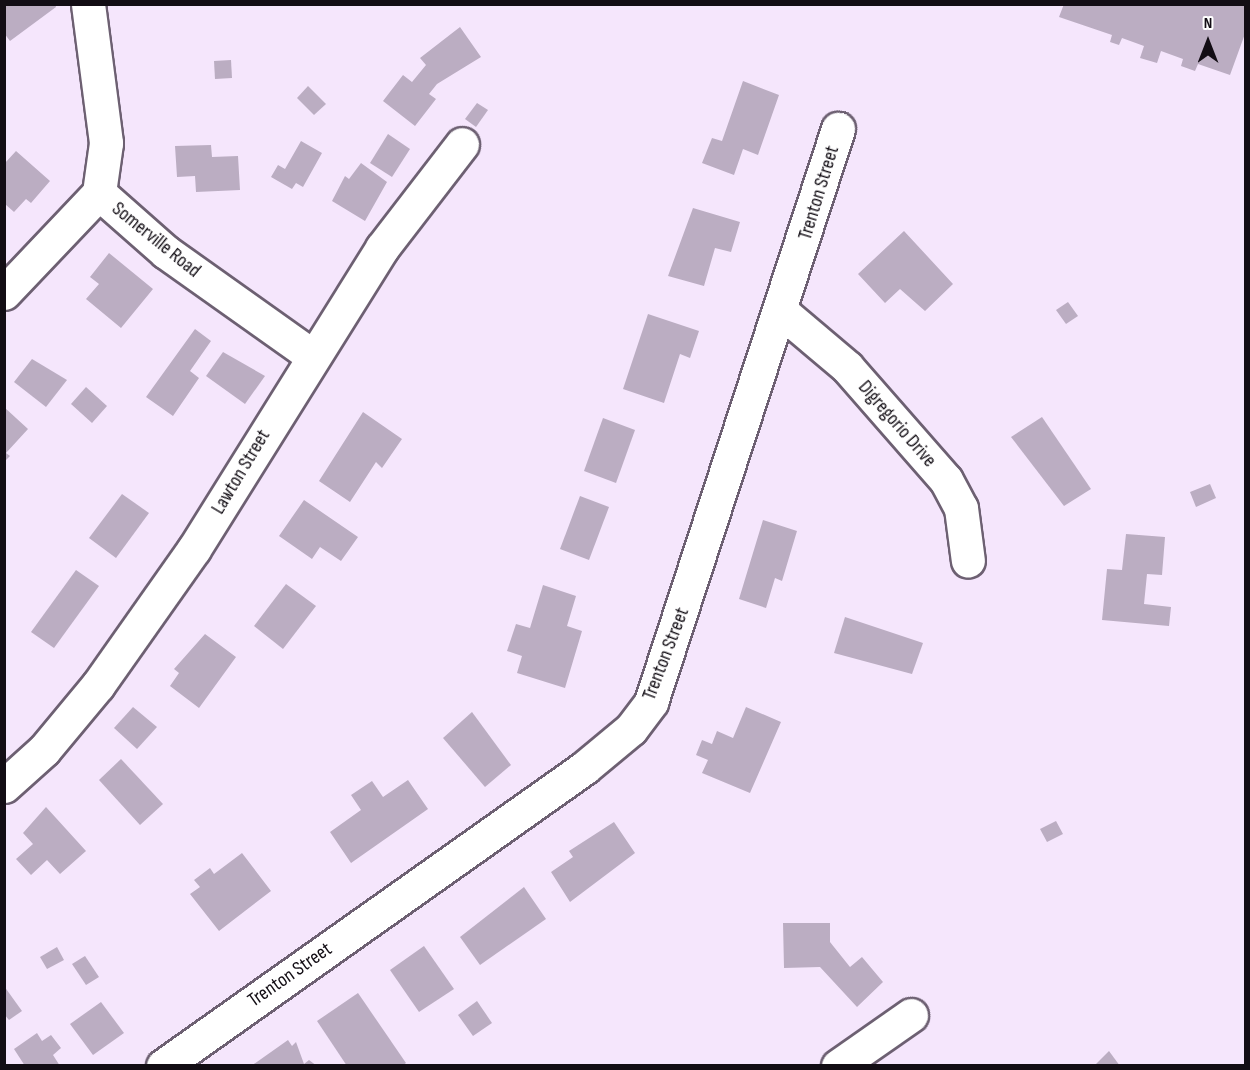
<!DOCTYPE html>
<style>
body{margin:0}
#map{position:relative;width:1250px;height:1070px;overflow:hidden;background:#f5e6fc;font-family:"Sofia Sans Condensed",sans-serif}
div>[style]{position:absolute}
.building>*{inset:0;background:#bbadc2}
.roads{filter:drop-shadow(2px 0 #6d6072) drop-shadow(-2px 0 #6d6072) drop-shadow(0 2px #6d6072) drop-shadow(0 -2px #6d6072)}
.minor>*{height:33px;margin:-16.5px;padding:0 16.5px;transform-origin:16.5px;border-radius:16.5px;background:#fff}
span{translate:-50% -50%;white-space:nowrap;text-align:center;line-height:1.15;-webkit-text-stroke:4.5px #fff;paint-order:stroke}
.street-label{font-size:20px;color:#120d14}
.frame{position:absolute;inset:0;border:6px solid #120d14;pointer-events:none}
.north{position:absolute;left:1178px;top:12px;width:60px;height:60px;-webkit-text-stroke:4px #fff;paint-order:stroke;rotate:0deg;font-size:16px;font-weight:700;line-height:24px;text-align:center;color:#120d14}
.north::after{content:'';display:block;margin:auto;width:21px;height:27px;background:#120d14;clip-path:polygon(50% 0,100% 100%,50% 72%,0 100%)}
</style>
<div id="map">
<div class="building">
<div style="clip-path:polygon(4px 4px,55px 4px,56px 7px,10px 41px,4px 33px)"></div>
<div style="clip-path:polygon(1064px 4px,1246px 4px,1246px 31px,1230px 75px,1198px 64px,1195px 71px,1181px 66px,1183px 59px,1161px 51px,1157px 63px,1140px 58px,1144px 46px,1122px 38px,1119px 45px,1110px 42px,1112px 35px,1059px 17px)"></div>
<div style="clip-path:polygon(460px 27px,481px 57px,437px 84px,429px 94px,436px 99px,415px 126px,383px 101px,403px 75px,412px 82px,426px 65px,420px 58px)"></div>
<div style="clip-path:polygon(231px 60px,232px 78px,215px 79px,214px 61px)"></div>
<div style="clip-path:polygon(743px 81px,779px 95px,758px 155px,743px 149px,734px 175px,702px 163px,712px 138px,722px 141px)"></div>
<div style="clip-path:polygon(308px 86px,326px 104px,314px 115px,297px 98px)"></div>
<div style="clip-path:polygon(477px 103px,488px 110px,476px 127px,465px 119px)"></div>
<div style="clip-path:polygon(388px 134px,410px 149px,392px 177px,370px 163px)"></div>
<div style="clip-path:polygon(301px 141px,322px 153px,303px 187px,296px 183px,292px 189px,271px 177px,278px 165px,285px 169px)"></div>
<div style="clip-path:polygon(211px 145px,212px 157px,238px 156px,240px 190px,196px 192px,195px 176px,177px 177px,175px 146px)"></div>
<div style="clip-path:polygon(16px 151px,50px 181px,31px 203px,26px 199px,14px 212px,5px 204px,5px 163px)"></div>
<div style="clip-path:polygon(361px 163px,387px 182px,365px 221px,332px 201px,345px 176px,349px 179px)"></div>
<div style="clip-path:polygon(693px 208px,740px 222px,731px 252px,715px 248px,704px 286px,668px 276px)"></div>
<div style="clip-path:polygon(904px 231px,953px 284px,925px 311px,900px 289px,885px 303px,858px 274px)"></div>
<div style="clip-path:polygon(109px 253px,153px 289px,121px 328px,86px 299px,99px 284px,90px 277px)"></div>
<div style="clip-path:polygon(1068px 302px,1078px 316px,1066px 324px,1056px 310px)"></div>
<div style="clip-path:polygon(648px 314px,699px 331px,690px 358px,680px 354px,664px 403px,623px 389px)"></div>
<div style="clip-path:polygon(195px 329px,211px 341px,190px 371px,199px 378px,173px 416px,146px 397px)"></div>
<div style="clip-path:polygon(223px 352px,265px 376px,245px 404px,206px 376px)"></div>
<div style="clip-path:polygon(32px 359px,67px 380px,46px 407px,14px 382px)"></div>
<div style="clip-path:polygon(86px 387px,107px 406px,92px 423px,71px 404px)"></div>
<div style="clip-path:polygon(4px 407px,28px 429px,6px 453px,10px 456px,4px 462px)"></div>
<div style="clip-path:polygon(363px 412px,402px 439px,382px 468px,376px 462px,350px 502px,319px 481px)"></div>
<div style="clip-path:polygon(1042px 417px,1091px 489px,1064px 506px,1011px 437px)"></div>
<div style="clip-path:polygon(603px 418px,635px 430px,616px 483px,584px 471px)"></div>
<div style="clip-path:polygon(1210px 484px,1216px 498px,1196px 507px,1190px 492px)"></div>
<div style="clip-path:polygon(122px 494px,149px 513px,116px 558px,89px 538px)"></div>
<div style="clip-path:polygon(580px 496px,609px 507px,589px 560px,560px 549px)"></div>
<div style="clip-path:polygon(304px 500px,358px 537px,341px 561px,320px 547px,312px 559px,279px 536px)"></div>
<div style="clip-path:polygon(763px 520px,797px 531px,782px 581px,775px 578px,766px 608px,739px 599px)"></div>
<div style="clip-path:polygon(1126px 534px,1165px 537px,1162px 575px,1147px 574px,1144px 604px,1171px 607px,1169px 626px,1102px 620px,1107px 569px,1122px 570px)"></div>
<div style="clip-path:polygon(76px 570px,99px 586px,54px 648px,31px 632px)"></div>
<div style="clip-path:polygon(286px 584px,316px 606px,283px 649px,254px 626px)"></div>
<div style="clip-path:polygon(543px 585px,576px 596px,567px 626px,582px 631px,565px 688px,517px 673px,522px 656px,507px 651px,516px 624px,530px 628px)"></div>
<div style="clip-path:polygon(845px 617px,923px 643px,912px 674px,834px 653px)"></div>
<div style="clip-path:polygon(205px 634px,236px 657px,199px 708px,170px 686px,179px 673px,174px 669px)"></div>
<div style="clip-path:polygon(133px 707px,157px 727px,137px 749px,114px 728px)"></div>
<div style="clip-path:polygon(746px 707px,781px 722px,750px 793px,702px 773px,708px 760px,696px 755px,702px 740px,712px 744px,717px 731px,733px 738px)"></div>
<div style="clip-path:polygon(472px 712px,511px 765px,485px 787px,443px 738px)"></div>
<div style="clip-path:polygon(121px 759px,163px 804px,140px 825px,99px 780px)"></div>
<div style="clip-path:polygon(408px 780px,428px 809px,351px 863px,330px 832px,361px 810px,351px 795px,372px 781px,383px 797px)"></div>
<div style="clip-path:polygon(46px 807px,86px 851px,60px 874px,47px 860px,31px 875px,16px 859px,33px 844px,23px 833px)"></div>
<div style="clip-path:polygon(1056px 821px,1063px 834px,1047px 842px,1040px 829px)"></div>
<div style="clip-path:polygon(614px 822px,635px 853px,570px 902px,551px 872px,573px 857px,569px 851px)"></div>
<div style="clip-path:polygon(242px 853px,271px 891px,219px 931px,190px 894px,200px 887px,194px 880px,210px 868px,214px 874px)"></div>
<div style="clip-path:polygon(524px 887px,546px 919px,480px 965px,460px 937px)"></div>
<div style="clip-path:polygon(783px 923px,830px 923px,830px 942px,850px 967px,862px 957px,883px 982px,857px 1007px,820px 967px,784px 968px)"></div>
<div style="clip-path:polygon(424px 946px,454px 989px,419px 1012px,390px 970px)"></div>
<div style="clip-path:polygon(57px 947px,64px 960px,47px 969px,40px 957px)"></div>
<div style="clip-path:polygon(85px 956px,99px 977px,86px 985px,72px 964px)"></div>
<div style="clip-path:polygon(4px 986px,22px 1011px,9px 1020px,4px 1014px)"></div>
<div style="clip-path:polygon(358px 993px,406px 1063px,402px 1066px,347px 1066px,317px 1021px)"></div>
<div style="clip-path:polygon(477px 1001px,492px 1023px,473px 1036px,458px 1015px)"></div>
<div style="clip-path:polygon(101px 1002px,124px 1033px,93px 1055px,70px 1024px)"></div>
<div style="clip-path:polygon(37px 1033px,42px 1041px,51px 1035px,61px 1048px,53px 1055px,60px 1066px,25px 1066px,14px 1049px)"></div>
<div style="clip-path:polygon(288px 1040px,292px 1046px,296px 1042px,304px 1064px,309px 1060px,317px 1066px,251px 1066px)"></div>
<div style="clip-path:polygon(1109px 1051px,1120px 1066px,1094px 1066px)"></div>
</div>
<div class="roads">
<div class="minor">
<div style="left:88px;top:4px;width:140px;rotate:82.6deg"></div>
<div style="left:106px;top:143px;width:50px;rotate:98deg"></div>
<div style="left:99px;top:193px;width:89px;rotate:41.4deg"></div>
<div style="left:166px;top:252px;width:178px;rotate:35.4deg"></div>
<div style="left:4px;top:293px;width:138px;rotate:-46.5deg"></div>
<div style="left:782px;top:312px;width:85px;rotate:40.2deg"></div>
<div style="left:847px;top:367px;width:150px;rotate:48.8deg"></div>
<div style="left:946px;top:480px;width:32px;rotate:62deg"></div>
<div style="left:961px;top:508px;width:53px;rotate:82.5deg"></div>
<div style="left:4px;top:786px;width:54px;rotate:-42deg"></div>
<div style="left:44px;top:750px;width:85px;rotate:-50.3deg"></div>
<div style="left:98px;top:685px;width:166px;rotate:-54.8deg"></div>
<div style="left:194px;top:549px;width:355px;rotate:-58deg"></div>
<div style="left:382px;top:248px;width:131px;rotate:-52.4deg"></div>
<div style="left:163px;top:1066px;width:516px;rotate:-35.29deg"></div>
<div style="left:584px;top:768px;width:61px;rotate:-39.7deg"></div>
<div style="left:631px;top:729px;width:34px;rotate:-53deg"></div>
<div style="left:651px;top:702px;width:603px;rotate:-71.93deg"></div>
<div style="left:838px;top:1066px;width:89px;rotate:-34.9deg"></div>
</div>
</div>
<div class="street-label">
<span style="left:819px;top:193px;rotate:-73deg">Trenton Street</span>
<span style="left:156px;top:240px;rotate:39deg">Somerville Road</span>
<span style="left:897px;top:424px;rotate:49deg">Digregorio Drive</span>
<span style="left:241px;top:472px;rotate:-59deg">Lawton Street</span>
<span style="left:666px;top:654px;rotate:-69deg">Trenton Street</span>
<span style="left:290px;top:975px;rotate:-35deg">Trenton Street</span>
</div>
<div class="frame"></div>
<div class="north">N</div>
</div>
